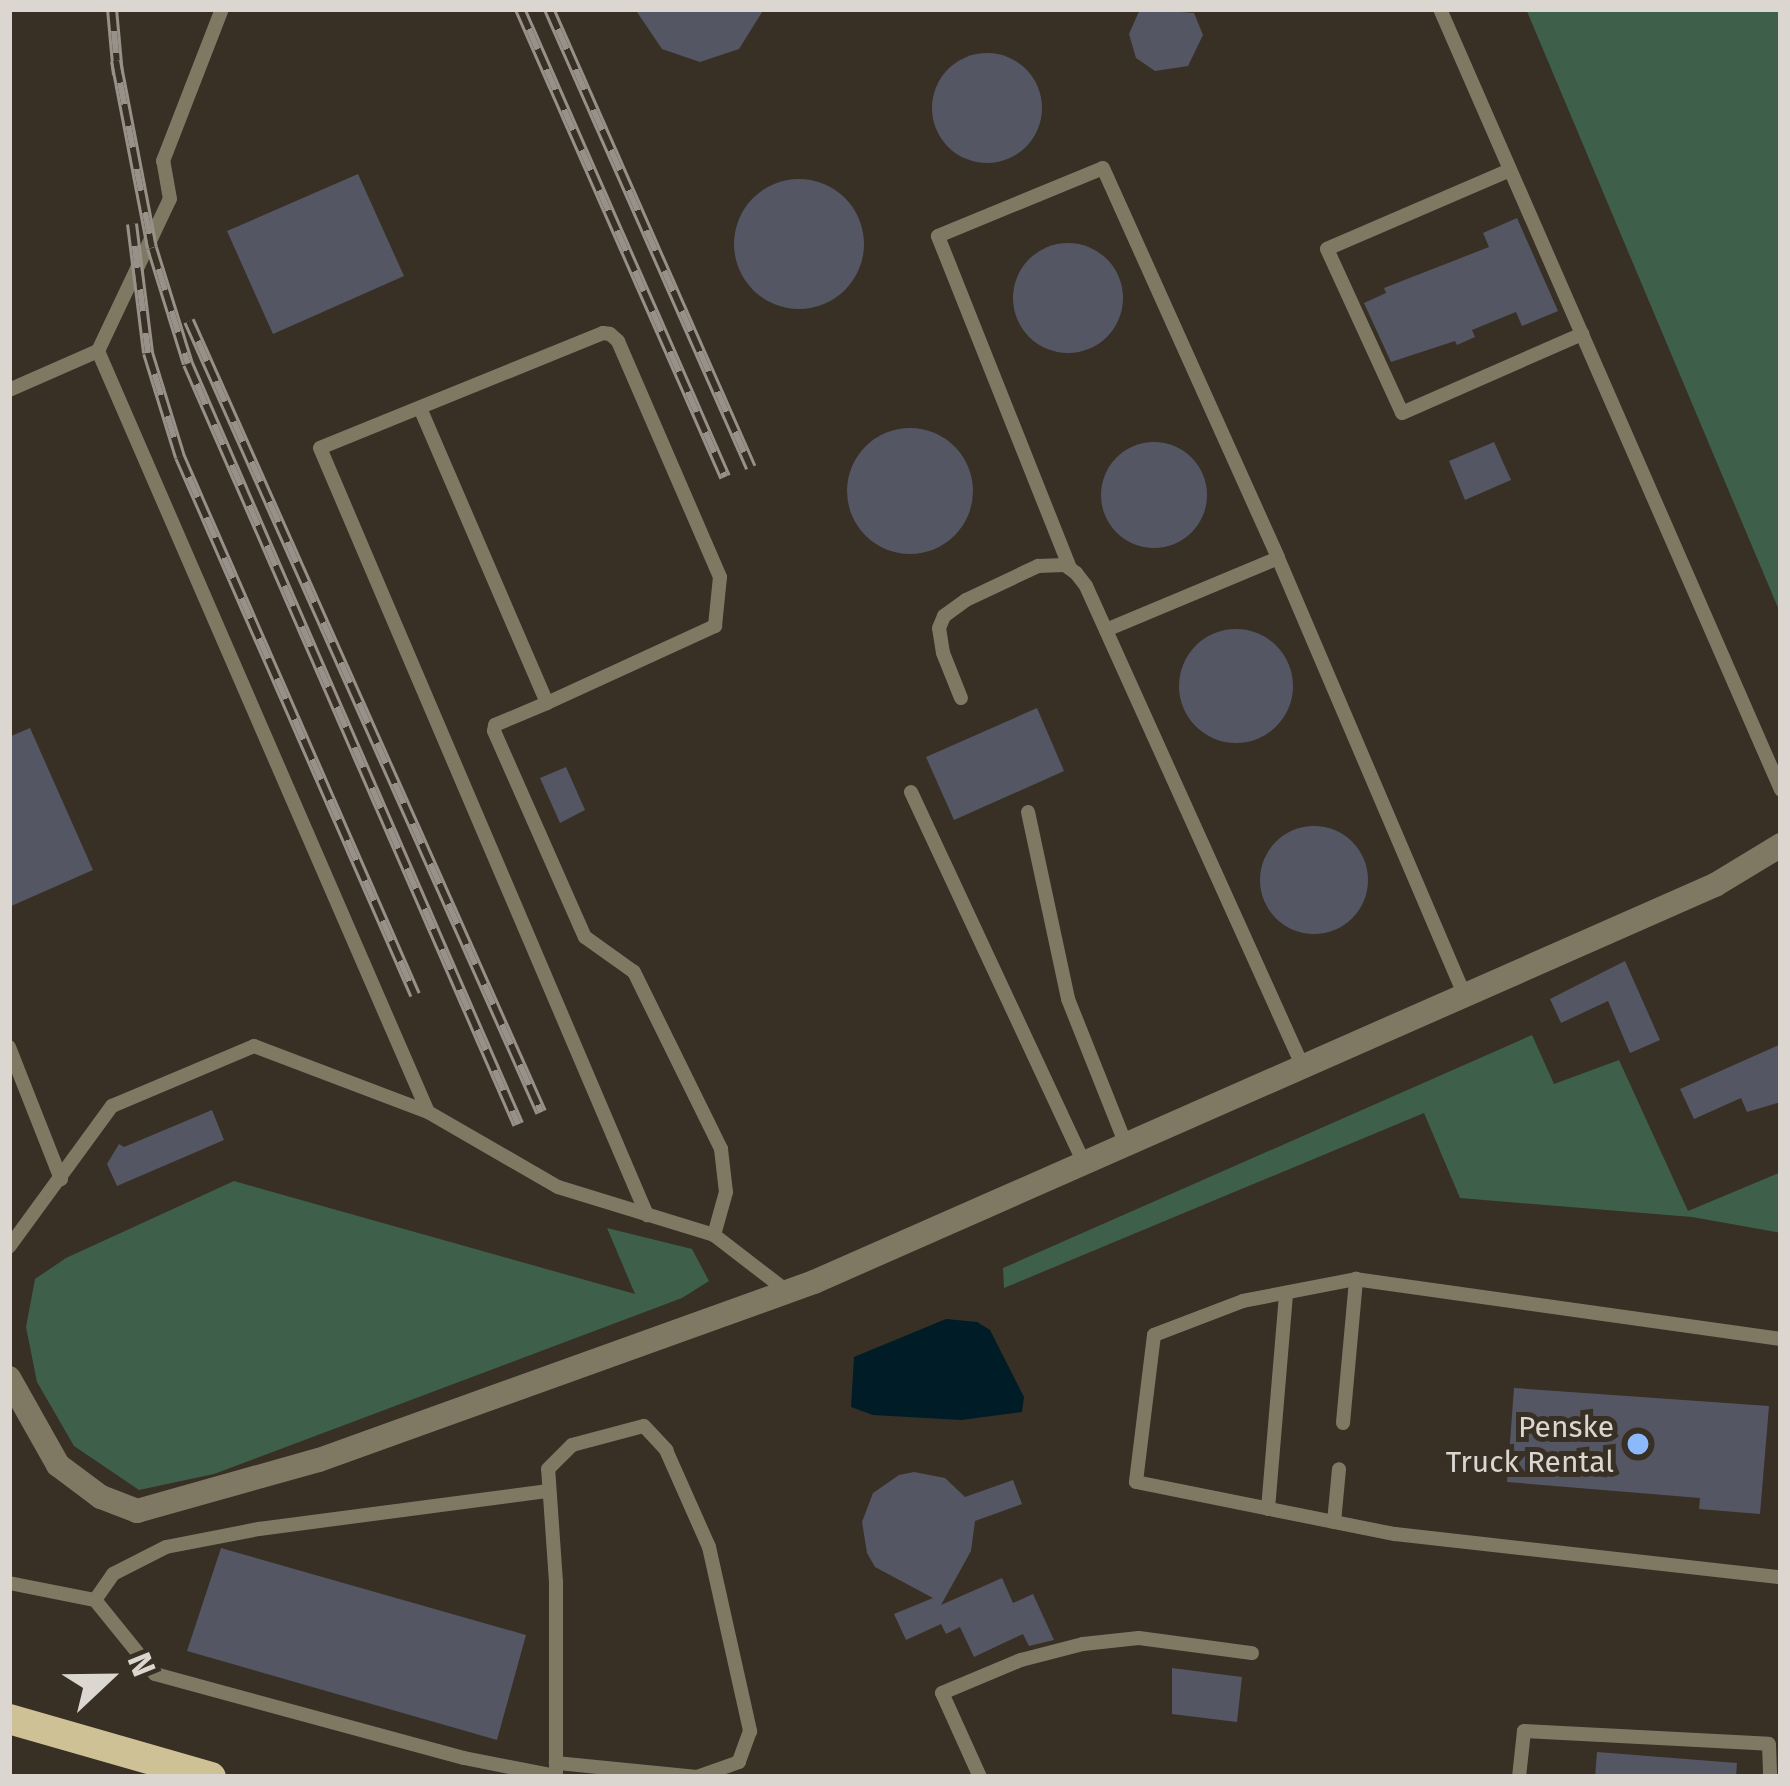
<!DOCTYPE html>
<style>
body{margin:0}
#map{position:relative;width:1790px;height:1786px;overflow:hidden;background:#382f25;font-family:"Fira Sans",sans-serif}
div>[style]{position:absolute}
.green>*{inset:0;background:#3e5f4a}
.water>*{inset:0;background:#001c27}
.building>*{inset:0;background:#555664}
.round{border-radius:50%}
.lane>*{height:14px;margin:-7px;padding:0 7px;transform-origin:7px;border-radius:7px;background:#7f7964}
.street>*{height:24px;margin:-12px;padding:0 12px;transform-origin:12px;border-radius:12px;background:#7f7964}
.primary>*{height:30px;margin:-15px;padding:0 15px;transform-origin:15px;border-radius:15px;background:#cfc196}
.rail>*{height:12px;margin-top:-6px;transform-origin:0;background:repeating-linear-gradient(90deg,#382f25 0 22px,#989189 0 44px);box-sizing:border-box;border-block:3px solid #989189}
.dots>*{width:33px;height:33px;translate:-50% -50%;box-sizing:border-box;border:6px solid #382f25;border-radius:50%}
span{translate:-50% -50%;white-space:nowrap;text-align:center;line-height:1.15;-webkit-text-stroke:10px #382f25;paint-order:stroke}
.poi-label{font-size:30px;color:#dcd6d0}
.right{translate:-100% -50%;text-align:right}
.frame{position:absolute;inset:0;border:12px solid #dcd6d0;pointer-events:none}
.north{position:absolute;left:48px;top:1618px;width:120px;height:120px;-webkit-text-stroke:9px #382f25;paint-order:stroke;rotate:68deg;font-size:33px;font-weight:700;line-height:48px;text-align:center;color:#dcd6d0}
.north::after{content:'';display:block;margin:auto;width:42px;height:54px;background:#dcd6d0;clip-path:polygon(50% 0,100% 100%,50% 72%,0 100%)}
</style>
<div id="map">
<div class="green">
<div style="clip-path:polygon(1526px 9px,1781px 12px,1781px 615px)"></div>
<div style="clip-path:polygon(1532px 1035px,1554px 1084px,1619px 1060px,1688px 1211px,1781px 1172px,1781px 1233px,1692px 1217px,1460px 1198px,1424px 1113px,1004px 1288px,1003px 1268px)"></div>
<div style="clip-path:polygon(234px 1181px,635px 1294px,607px 1228px,692px 1249px,709px 1281px,682px 1298px,214px 1474px,139px 1490px,74px 1446px,37px 1382px,26px 1327px,35px 1279px,66px 1258px)"></div>
</div>
<div class="water">
<div style="clip-path:polygon(946px 1319px,977px 1322px,990px 1330px,1024px 1397px,1022px 1412px,961px 1420px,873px 1415px,851px 1407px,854px 1357px)"></div>
</div>
<div class="building">
<div style="clip-path:polygon(635px 9px,764px 9px,739px 49px,700px 62px,662px 49px)"></div>
<div style="clip-path:polygon(1140px 9px,1194px 13px,1203px 35px,1188px 66px,1155px 71px,1136px 58px,1129px 34px)"></div>
<div class="round" style="left:932px;top:53px;width:110px;height:110px"></div>
<div style="clip-path:polygon(358px 174px,404px 276px,273px 334px,227px 231px)"></div>
<div class="round" style="left:734px;top:179px;width:130px;height:130px"></div>
<div style="clip-path:polygon(1517px 218px,1558px 311px,1522px 326px,1516px 312px,1472px 330px,1475px 337px,1457px 345px,1455px 341px,1391px 362px,1364px 303px,1386px 293px,1384px 288px,1489px 247px,1483px 233px)"></div>
<div class="round" style="left:1013px;top:243px;width:110px;height:110px"></div>
<div class="round" style="left:847px;top:428px;width:126px;height:126px"></div>
<div class="round" style="left:1101px;top:442px;width:106px;height:106px"></div>
<div style="clip-path:polygon(1494px 442px,1511px 480px,1465px 500px,1449px 461px)"></div>
<div class="round" style="left:1179px;top:629px;width:114px;height:114px"></div>
<div style="clip-path:polygon(1037px 708px,1064px 771px,954px 820px,926px 757px)"></div>
<div style="clip-path:polygon(30px 728px,93px 870px,9px 907px,9px 737px)"></div>
<div style="clip-path:polygon(566px 767px,585px 810px,560px 823px,540px 778px)"></div>
<div class="round" style="left:1260px;top:826px;width:108px;height:108px"></div>
<div style="clip-path:polygon(1625px 961px,1660px 1040px,1630px 1053px,1608px 1001px,1561px 1023px,1550px 999px)"></div>
<div style="clip-path:polygon(1781px 1044px,1781px 1102px,1747px 1112px,1741px 1098px,1694px 1119px,1680px 1089px)"></div>
<div style="clip-path:polygon(212px 1110px,224px 1140px,117px 1186px,107px 1164px,119px 1144px,124px 1147px)"></div>
<div style="clip-path:polygon(1514px 1388px,1769px 1406px,1760px 1514px,1699px 1509px,1700px 1498px,1507px 1482px)"></div>
<div style="clip-path:polygon(914px 1472px,945px 1478px,965px 1497px,1013px 1480px,1022px 1504px,975px 1521px,971px 1551px,941px 1605px,1002px 1578px,1013px 1603px,1033px 1594px,1054px 1640px,1029px 1646px,1023px 1634px,974px 1657px,960px 1627px,946px 1634px,941px 1624px,906px 1640px,894px 1614px,933px 1598px,875px 1567px,867px 1553px,862px 1522px,873px 1493px,899px 1475px)"></div>
<div style="clip-path:polygon(221px 1548px,526px 1635px,497px 1740px,187px 1651px)"></div>
<div style="clip-path:polygon(1172px 1668px,1242px 1677px,1237px 1722px,1172px 1714px)"></div>
<div style="clip-path:polygon(1597px 1752px,1737px 1763px,1736px 1777px,1595px 1777px)"></div>
</div>
<div class="lane">
<div style="left:1440px;top:9px;width:852px;rotate:66.41deg"></div>
<div style="left:1510px;top:170px;width:199px;rotate:156.7deg"></div>
<div style="left:1327px;top:249px;width:180px;rotate:65.4deg"></div>
<div style="left:1402px;top:413px;width:197px;rotate:-23.7deg"></div>
<div style="left:98px;top:351px;width:829px;rotate:66.56deg"></div>
<div style="left:9px;top:390px;width:97px;rotate:-23.7deg"></div>
<div style="left:98px;top:351px;width:168px;rotate:-64.7deg"></div>
<div style="left:170px;top:199px;width:39px;rotate:-100deg"></div>
<div style="left:163px;top:161px;width:163px;rotate:-68.8deg"></div>
<div style="left:420px;top:408px;width:321px;rotate:66.7deg"></div>
<div style="left:547px;top:703px;width:185px;rotate:-24.6deg"></div>
<div style="left:715px;top:626px;width:49px;rotate:-84.2deg"></div>
<div style="left:720px;top:577px;width:257px;rotate:-113.4deg"></div>
<div style="left:618px;top:341px;width:11px;rotate:-139deg"></div>
<div style="left:610px;top:334px;width:7px;rotate:-172deg"></div>
<div style="left:603px;top:333px;width:305px;rotate:157.9deg"></div>
<div style="left:320px;top:448px;width:834px;rotate:66.91deg"></div>
<div style="left:1070px;top:568px;width:357px;rotate:-111.7deg"></div>
<div style="left:938px;top:236px;width:178px;rotate:-22.4deg"></div>
<div style="left:1103px;top:168px;width:427px;rotate:65.8deg"></div>
<div style="left:1106px;top:630px;width:186px;rotate:-22.7deg"></div>
<div style="left:1278px;top:558px;width:476px;rotate:66.9deg"></div>
<div style="left:961px;top:698px;width:48px;rotate:-111.8deg"></div>
<div style="left:943px;top:653px;width:25px;rotate:-99deg"></div>
<div style="left:939px;top:628px;width:13px;rotate:-67deg"></div>
<div style="left:944px;top:616px;width:27px;rotate:-36deg"></div>
<div style="left:966px;top:600px;width:80px;rotate:-25.3deg"></div>
<div style="left:1038px;top:566px;width:27px;rotate:-2deg"></div>
<div style="left:1065px;top:565px;width:14px;rotate:36deg"></div>
<div style="left:1076px;top:573px;width:16px;rotate:52deg"></div>
<div style="left:1086px;top:586px;width:528px;rotate:65.72deg"></div>
<div style="left:547px;top:703px;width:56px;rotate:157.1deg"></div>
<div style="left:495px;top:725px;width:6px;rotate:99deg"></div>
<div style="left:494px;top:731px;width:225px;rotate:66.2deg"></div>
<div style="left:585px;top:937px;width:60px;rotate:35.5deg"></div>
<div style="left:634px;top:972px;width:197px;rotate:63.8deg"></div>
<div style="left:721px;top:1149px;width:43px;rotate:83.4deg"></div>
<div style="left:726px;top:1192px;width:45px;rotate:105.6deg"></div>
<div style="left:911px;top:792px;width:409px;rotate:65deg"></div>
<div style="left:1028px;top:812px;width:191px;rotate:77.9deg"></div>
<div style="left:1068px;top:999px;width:157px;rotate:68.3deg"></div>
<div style="left:9px;top:1047px;width:142px;rotate:68.5deg"></div>
<div style="left:9px;top:1247px;width:175px;rotate:-53.9deg"></div>
<div style="left:112px;top:1106px;width:154px;rotate:-22.9deg"></div>
<div style="left:254px;top:1046px;width:186px;rotate:20.8deg"></div>
<div style="left:428px;top:1112px;width:150px;rotate:30deg"></div>
<div style="left:558px;top:1187px;width:163px;rotate:17.1deg"></div>
<div style="left:714px;top:1235px;width:93px;rotate:37.6deg"></div>
<div style="left:1781px;top:1339px;width:429px;rotate:-172deg"></div>
<div style="left:1356px;top:1279px;width:115px;rotate:169deg"></div>
<div style="left:1243px;top:1301px;width:95px;rotate:159.1deg"></div>
<div style="left:1154px;top:1335px;width:148px;rotate:97deg"></div>
<div style="left:1136px;top:1482px;width:264px;rotate:11.4deg"></div>
<div style="left:1395px;top:1534px;width:388px;rotate:6.4deg"></div>
<div style="left:1343px;top:1423px;width:145px;rotate:-84.8deg"></div>
<div style="left:1268px;top:1509px;width:217px;rotate:-85.2deg"></div>
<div style="left:1334px;top:1522px;width:53px;rotate:-84.6deg"></div>
<div style="left:9px;top:1583px;width:88px;rotate:11.2deg"></div>
<div style="left:95px;top:1600px;width:32px;rotate:-55deg"></div>
<div style="left:113px;top:1574px;width:59px;rotate:-27deg"></div>
<div style="left:166px;top:1547px;width:95px;rotate:-11deg"></div>
<div style="left:259px;top:1529px;width:292px;rotate:-7.5deg"></div>
<div style="left:95px;top:1600px;width:95px;rotate:51deg"></div>
<div style="left:155px;top:1674px;width:320px;rotate:15.2deg"></div>
<div style="left:464px;top:1758px;width:94px;rotate:11.1deg"></div>
<div style="left:556px;top:1777px;width:195px;rotate:-90deg"></div>
<div style="left:556px;top:1582px;width:113px;rotate:-94deg"></div>
<div style="left:548px;top:1469px;width:34px;rotate:-45deg"></div>
<div style="left:572px;top:1445px;width:74px;rotate:-14.8deg"></div>
<div style="left:644px;top:1426px;width:33px;rotate:47deg"></div>
<div style="left:666px;top:1450px;width:106px;rotate:66.1deg"></div>
<div style="left:709px;top:1547px;width:189px;rotate:77.4deg"></div>
<div style="left:750px;top:1731px;width:33px;rotate:110deg"></div>
<div style="left:739px;top:1762px;width:45px;rotate:160.3deg"></div>
<div style="left:697px;top:1777px;width:142px;rotate:-174.3deg"></div>
<div style="left:980px;top:1777px;width:92px;rotate:-114.3deg"></div>
<div style="left:942px;top:1693px;width:86px;rotate:-22.7deg"></div>
<div style="left:1021px;top:1660px;width:64px;rotate:-14.5deg"></div>
<div style="left:1083px;top:1644px;width:56px;rotate:-6.1deg"></div>
<div style="left:1139px;top:1638px;width:114px;rotate:7.6deg"></div>
<div style="left:1519px;top:1777px;width:46px;rotate:-83.8deg"></div>
<div style="left:1524px;top:1731px;width:245px;rotate:3deg"></div>
<div style="left:1769px;top:1744px;width:33px;rotate:88deg"></div>
</div>
<div class="street">
<div style="left:9px;top:1378px;width:100px;rotate:60.6deg"></div>
<div style="left:58px;top:1465px;width:54px;rotate:36.7deg"></div>
<div style="left:101px;top:1497px;width:39px;rotate:21deg"></div>
<div style="left:137px;top:1511px;width:189px;rotate:-15.7deg"></div>
<div style="left:319px;top:1460px;width:526px;rotate:-19.78deg"></div>
<div style="left:814px;top:1282px;width:985px;rotate:-23.78deg"></div>
<div style="left:1715px;top:885px;width:77px;rotate:-31.2deg"></div>
</div>
<div class="primary">
<div style="left:9px;top:1719px;width:210px;rotate:16deg"></div>
</div>
<div class="rail">
<div style="left:112px;top:9px;width:66px;rotate:84.8deg"></div>
<div style="left:520px;top:9px;width:511px;rotate:66.34deg"></div>
<div style="left:549px;top:9px;width:501px;rotate:66.25deg"></div>
<div style="left:116px;top:61px;width:190px;rotate:79.1deg"></div>
<div style="left:152px;top:248px;width:121px;rotate:72.8deg"></div>
<div style="left:188px;top:364px;width:829px;rotate:66.53deg"></div>
<div style="left:132px;top:224px;width:130px;rotate:82.9deg"></div>
<div style="left:148px;top:353px;width:109px;rotate:72.9deg"></div>
<div style="left:180px;top:457px;width:587px;rotate:66.4deg"></div>
<div style="left:189px;top:321px;width:866px;rotate:66.01deg"></div>
</div>
<div class="dots">
<div style="left:1638px;top:1444px;background:#8bb9fc"></div>
</div>
<div class="poi-label">
<span class="right" style="left:1614px;top:1444px">Penske<br>Truck Rental</span>
</div>
<div class="frame"></div>
<div class="north">N</div>
</div>
